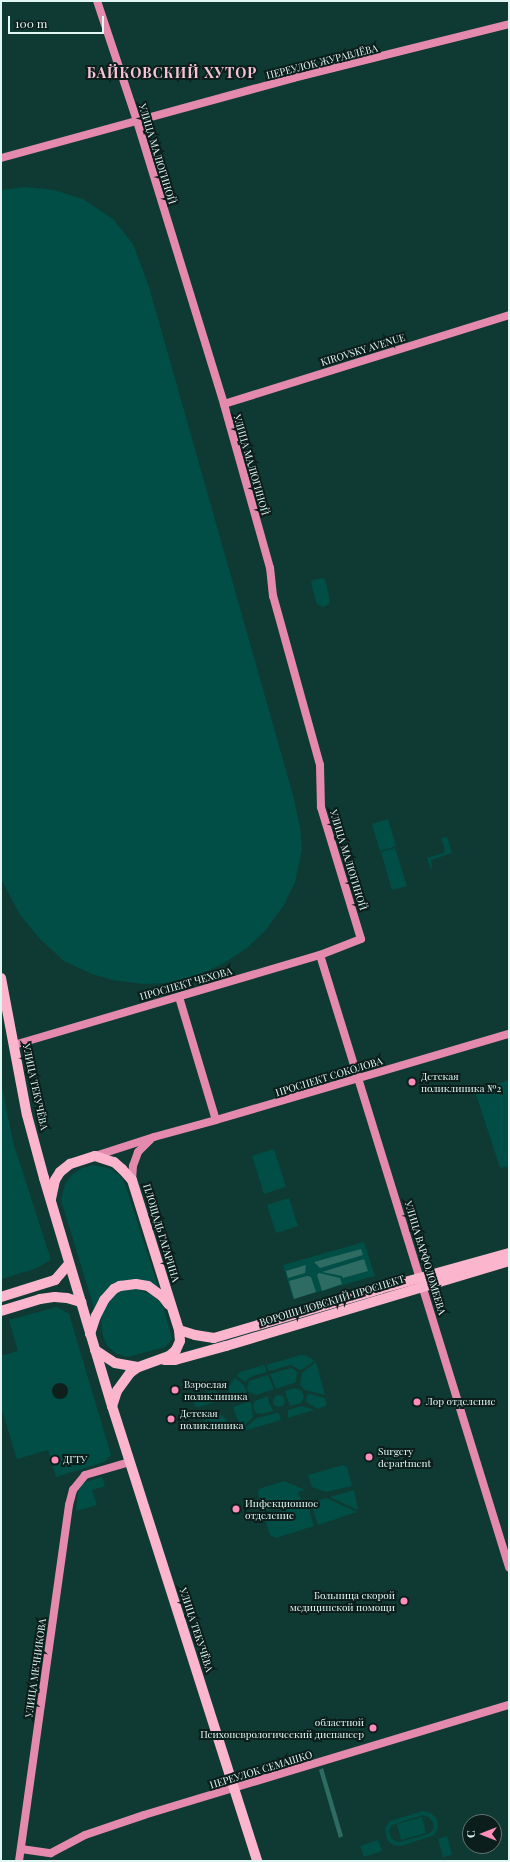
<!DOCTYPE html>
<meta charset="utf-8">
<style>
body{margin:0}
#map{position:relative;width:510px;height:1862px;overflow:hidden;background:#0f3a34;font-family:"Playfair Display",serif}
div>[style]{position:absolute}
.green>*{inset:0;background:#004e46}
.round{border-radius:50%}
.forest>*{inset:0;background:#2e6c63}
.water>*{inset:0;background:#0f1f1c}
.secondary>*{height:8px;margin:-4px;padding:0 4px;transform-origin:4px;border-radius:4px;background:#e48bad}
.primary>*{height:10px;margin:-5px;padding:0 5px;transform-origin:5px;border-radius:5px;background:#fbb5cd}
.dots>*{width:11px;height:11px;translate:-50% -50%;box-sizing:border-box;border:2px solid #0c1e1b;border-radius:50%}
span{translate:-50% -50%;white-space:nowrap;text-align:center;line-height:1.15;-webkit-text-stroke:4px #0c1e1b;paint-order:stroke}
.street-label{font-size:10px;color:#e1f7f3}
.poi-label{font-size:10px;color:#e1f7f3}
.left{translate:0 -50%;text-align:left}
.right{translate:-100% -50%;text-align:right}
.district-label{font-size:14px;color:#f6c4d5;font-weight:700;letter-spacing:1px}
.frame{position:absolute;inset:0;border:2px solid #e1f7f3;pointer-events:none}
.north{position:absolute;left:462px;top:1814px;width:40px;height:40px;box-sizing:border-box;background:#0c1e1b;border:1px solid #617571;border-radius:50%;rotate:270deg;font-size:11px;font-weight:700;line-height:16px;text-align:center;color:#e1f7f3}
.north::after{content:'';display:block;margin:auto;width:14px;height:18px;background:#ff8eba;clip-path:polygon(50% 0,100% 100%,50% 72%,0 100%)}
.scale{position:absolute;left:8px;top:16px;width:96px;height:18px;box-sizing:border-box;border:2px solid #e1f7f3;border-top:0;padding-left:5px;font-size:12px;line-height:14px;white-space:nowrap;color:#e1f7f3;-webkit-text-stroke:3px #0c1e1b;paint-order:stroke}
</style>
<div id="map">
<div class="green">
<div style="clip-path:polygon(25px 187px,54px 190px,83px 199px,113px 219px,133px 244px,149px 287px,293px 795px,300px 827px,302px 849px,295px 882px,284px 905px,265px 931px,247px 948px,224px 963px,197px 976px,165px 983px,143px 984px,113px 980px,92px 974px,64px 961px,41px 940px,20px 915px,1px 879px,1px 190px)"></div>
<div style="clip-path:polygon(322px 578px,325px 579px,330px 601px,328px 605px,323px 607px,317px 604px,311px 583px,313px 580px)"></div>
<div style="clip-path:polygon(388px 819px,396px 846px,380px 851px,372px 824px)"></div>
<div style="clip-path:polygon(447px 837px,452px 853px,431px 860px,432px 866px,431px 870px,427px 858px,443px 853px,445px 851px,444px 846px,441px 838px)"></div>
<div style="clip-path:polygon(395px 848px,407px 886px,392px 890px,381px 852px)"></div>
<div style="clip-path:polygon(509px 1080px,509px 1166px,500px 1168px,475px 1091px)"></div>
<div style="clip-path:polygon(1px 1082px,13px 1142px,51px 1260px,35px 1269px,1px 1279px)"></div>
<div style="clip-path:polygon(274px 1149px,286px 1187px,264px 1194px,252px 1156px)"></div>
<div style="clip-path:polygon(94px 1165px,111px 1169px,120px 1176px,125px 1184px,158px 1287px,113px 1285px,103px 1293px,95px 1311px,61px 1200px,65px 1184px,72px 1175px,82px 1168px)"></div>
<div style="clip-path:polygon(289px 1198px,298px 1226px,276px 1233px,267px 1205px)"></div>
<div style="clip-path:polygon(364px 1242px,375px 1276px,293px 1299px,283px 1265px)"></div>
<div style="clip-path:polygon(136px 1289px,153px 1295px,163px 1306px,172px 1339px,165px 1347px,127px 1357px,117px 1354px,107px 1346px,103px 1336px,101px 1320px,102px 1313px,113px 1296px,122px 1290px)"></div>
<div style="clip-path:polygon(57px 1307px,69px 1314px,111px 1455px,104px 1462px,56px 1477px,48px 1450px,17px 1459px,1px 1407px,1px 1356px,18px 1351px,9px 1320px)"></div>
<div style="clip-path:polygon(301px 1355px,307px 1356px,315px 1361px,301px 1370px,291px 1365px,269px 1371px,266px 1365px)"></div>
<div style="clip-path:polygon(316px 1362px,325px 1395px,305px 1390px,300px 1385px,302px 1373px)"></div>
<div style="clip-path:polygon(264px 1365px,267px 1372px,250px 1377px,245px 1382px,237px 1376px,240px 1372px)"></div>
<div style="clip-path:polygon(291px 1368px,297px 1372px,296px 1382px,276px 1389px,270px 1374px)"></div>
<div style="clip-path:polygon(268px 1375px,274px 1389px,256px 1395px,249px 1392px,247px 1388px,249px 1381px)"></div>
<div style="clip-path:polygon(235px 1378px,244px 1385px,248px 1395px,231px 1401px,228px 1388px)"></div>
<div style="clip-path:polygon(294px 1388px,301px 1390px,304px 1397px,301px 1403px,290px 1406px,285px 1391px)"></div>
<div style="clip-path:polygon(214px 1390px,219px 1394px,218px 1401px,199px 1407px,195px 1406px,193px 1401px,196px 1396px)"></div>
<div style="clip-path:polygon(310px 1394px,325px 1398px,327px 1404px,325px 1406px,318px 1409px,308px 1403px,306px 1401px,307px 1395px)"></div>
<div class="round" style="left:273px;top:1395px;width:12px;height:12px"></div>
<div style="clip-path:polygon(268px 1396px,269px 1403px,273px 1411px,262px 1414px,256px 1413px,253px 1407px,255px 1401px)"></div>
<div style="clip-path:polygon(248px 1402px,251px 1403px,253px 1417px,241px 1429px,233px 1407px)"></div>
<div style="clip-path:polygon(301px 1406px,314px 1410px,288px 1418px,288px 1410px)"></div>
<div style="clip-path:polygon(277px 1413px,279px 1414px,281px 1420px,244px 1431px,245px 1428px,257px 1418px)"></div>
<div style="clip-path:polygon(221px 1415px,227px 1420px,224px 1426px,206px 1432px,200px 1428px,203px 1421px)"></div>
<div style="clip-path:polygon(343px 1465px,347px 1467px,352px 1486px,326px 1492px,312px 1487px,308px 1475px)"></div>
<div style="clip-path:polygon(102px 1477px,105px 1486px,92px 1490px,97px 1505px,76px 1511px,79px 1484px)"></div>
<div style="clip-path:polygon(284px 1481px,305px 1490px,298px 1492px,301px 1500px,263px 1512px,258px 1493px,259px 1489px)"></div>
<div style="clip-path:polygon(354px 1490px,358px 1510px,330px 1497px)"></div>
<div style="clip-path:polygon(326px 1498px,357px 1512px,318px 1525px,311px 1503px)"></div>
<div style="clip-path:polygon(305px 1504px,308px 1506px,314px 1526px,276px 1538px,270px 1535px,264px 1516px)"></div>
<div style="clip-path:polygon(evenodd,423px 1811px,431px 1813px,437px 1819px,438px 1828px,434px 1835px,401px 1846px,393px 1845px,387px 1840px,385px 1828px,390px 1821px,423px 1811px,423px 1815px,429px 1817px,434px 1824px,433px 1830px,428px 1834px,400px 1842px,395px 1841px,391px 1838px,389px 1830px,392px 1825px,423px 1815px)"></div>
<div style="clip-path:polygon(422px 1817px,426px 1833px,401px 1840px,397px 1824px)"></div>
<div style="clip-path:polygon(447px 1836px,452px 1855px,443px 1857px,438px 1839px)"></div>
<div style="clip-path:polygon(378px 1840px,382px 1851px,364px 1857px,360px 1846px)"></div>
</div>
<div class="forest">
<div style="clip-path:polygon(361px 1249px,363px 1255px,320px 1268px,314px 1262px)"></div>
<div style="clip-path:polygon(364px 1259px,368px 1271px,343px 1278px,342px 1276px,322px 1272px)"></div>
<div style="clip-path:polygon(306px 1265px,305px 1273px,288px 1278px,286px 1271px)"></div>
<div style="clip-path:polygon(319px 1273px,340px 1278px,342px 1284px,322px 1291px,317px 1275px)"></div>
<div style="clip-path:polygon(307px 1276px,311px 1277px,316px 1292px,294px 1299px,289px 1281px)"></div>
<div style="clip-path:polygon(323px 1768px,343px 1836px,339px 1838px,319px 1770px)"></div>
</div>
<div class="water">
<div class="round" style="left:52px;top:1383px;width:16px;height:16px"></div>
</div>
<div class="secondary">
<div style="left:1px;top:158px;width:303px;rotate:-15.3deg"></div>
<div style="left:293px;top:78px;width:223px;rotate:-14deg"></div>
<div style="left:224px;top:404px;width:299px;rotate:-17.3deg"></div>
<div style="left:320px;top:955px;width:641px;rotate:72.84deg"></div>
<div style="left:179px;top:997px;width:128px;rotate:73.3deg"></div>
<div style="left:14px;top:1045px;width:319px;rotate:-16.4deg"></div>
<div style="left:320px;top:955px;width:44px;rotate:-21.3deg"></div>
<div style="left:361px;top:939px;width:138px;rotate:-106.9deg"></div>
<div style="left:321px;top:807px;width:42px;rotate:-91.4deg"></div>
<div style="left:320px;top:765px;width:175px;rotate:-105.5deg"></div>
<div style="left:273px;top:596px;width:28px;rotate:-96deg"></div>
<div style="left:270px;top:568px;width:170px;rotate:-105.7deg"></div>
<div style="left:224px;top:404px;width:296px;rotate:-107.1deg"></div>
<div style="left:137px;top:121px;width:126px;rotate:-108.4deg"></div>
<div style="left:95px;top:1156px;width:62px;rotate:-17.9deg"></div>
<div style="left:154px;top:1137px;width:64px;rotate:-15.3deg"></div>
<div style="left:216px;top:1120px;width:305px;rotate:-16.4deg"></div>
<div style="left:132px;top:1180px;width:14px;rotate:-86deg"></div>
<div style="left:133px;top:1166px;width:15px;rotate:-70deg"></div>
<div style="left:138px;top:1152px;width:17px;rotate:-45deg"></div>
<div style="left:21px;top:1849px;width:30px;rotate:8deg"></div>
<div style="left:51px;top:1853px;width:38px;rotate:-28deg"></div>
<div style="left:85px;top:1835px;width:62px;rotate:-18.7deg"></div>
<div style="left:144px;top:1815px;width:381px;rotate:-16.8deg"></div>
<div style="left:19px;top:1861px;width:359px;rotate:-82deg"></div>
<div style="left:69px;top:1505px;width:16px;rotate:-75deg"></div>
<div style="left:73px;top:1490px;width:19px;rotate:-51deg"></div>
<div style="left:85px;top:1475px;width:47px;rotate:-16.1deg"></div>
</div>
<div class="primary">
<div style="left:1px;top:978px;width:139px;rotate:79.3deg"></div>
<div style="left:27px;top:1115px;width:65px;rotate:74.9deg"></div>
<div style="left:44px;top:1178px;width:238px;rotate:73.4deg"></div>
<div style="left:112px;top:1406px;width:478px;rotate:72.3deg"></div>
<div style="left:51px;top:1199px;width:19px;rotate:-78deg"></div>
<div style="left:55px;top:1180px;width:9px;rotate:-58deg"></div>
<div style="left:60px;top:1172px;width:13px;rotate:-39deg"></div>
<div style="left:70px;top:1164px;width:26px;rotate:-18deg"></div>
<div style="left:95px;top:1156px;width:20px;rotate:18deg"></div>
<div style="left:114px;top:1162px;width:11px;rotate:41deg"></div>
<div style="left:122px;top:1169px;width:15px;rotate:48deg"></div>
<div style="left:132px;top:1180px;width:157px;rotate:72.6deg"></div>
<div style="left:179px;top:1330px;width:11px;rotate:85deg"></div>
<div style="left:180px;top:1341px;width:10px;rotate:114deg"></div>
<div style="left:176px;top:1350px;width:9px;rotate:139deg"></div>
<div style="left:169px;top:1356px;width:33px;rotate:160deg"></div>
<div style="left:138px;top:1367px;width:10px;rotate:143deg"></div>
<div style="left:130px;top:1373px;width:22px;rotate:126deg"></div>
<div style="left:117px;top:1391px;width:16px;rotate:108deg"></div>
<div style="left:1px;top:1297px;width:57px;rotate:-17.5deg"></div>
<div style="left:55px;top:1280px;width:21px;rotate:-49deg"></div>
<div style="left:1px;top:1311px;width:41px;rotate:-17.1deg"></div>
<div style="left:40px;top:1299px;width:15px;rotate:-8deg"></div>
<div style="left:55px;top:1297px;width:12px;rotate:5deg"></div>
<div style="left:67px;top:1298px;width:15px;rotate:16deg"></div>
<div style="left:179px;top:1330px;width:17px;rotate:17deg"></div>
<div style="left:195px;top:1335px;width:19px;rotate:9deg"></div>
<div style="left:214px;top:1338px;width:173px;rotate:-16.4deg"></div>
<div style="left:380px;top:1289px;width:134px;rotate:-15.6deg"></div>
<div style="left:90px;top:1334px;width:19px;rotate:-72deg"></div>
<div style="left:96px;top:1316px;width:18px;rotate:-63deg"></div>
<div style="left:104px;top:1300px;width:15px;rotate:-48deg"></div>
<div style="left:114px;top:1289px;width:7px;rotate:-27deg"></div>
<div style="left:120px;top:1286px;width:16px;rotate:-7deg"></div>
<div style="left:136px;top:1284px;width:12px;rotate:9deg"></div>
<div style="left:148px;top:1286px;width:17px;rotate:36deg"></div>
<div style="left:162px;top:1296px;width:11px;rotate:52deg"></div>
<div style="left:95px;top:1350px;width:24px;rotate:33deg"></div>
<div style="left:115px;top:1363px;width:23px;rotate:10deg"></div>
<div style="left:164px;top:1360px;width:11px"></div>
<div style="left:175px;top:1360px;width:53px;rotate:-15.4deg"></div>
<div style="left:226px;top:1346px;width:295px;rotate:-16.7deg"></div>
</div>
<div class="dots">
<div style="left:412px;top:1082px;background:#ff8eba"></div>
<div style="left:175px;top:1390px;background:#ff8eba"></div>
<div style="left:417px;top:1402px;background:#ff8eba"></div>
<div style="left:171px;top:1419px;background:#ff8eba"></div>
<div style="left:369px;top:1457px;background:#ff8eba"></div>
<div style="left:55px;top:1460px;background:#ff8eba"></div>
<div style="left:236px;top:1509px;background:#ff8eba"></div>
<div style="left:404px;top:1601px;background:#ff8eba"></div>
<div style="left:373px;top:1728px;background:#ff8eba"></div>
</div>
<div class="street-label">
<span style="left:322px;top:62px;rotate:-14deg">ПЕРЕУЛОК ЖУРАВЛЁВА</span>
<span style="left:157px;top:154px;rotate:73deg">УЛИЦА МАЛЮГИНОЙ</span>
<span style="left:363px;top:350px;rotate:-17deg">KIROVSKY AVENUE</span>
<span style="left:251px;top:465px;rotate:74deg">УЛИЦА МАЛЮГИНОЙ</span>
<span style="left:348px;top:860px;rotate:73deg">УЛИЦА МАЛЮГИНОЙ</span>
<span style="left:186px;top:984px;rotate:-16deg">ПРОСПЕКТ ЧЕХОВА</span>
<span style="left:329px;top:1077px;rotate:-17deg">ПРОСПЕКТ СОКОЛОВА</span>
<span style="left:35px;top:1087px;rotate:78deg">УЛИЦА ТЕКУЧЁВА</span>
<span style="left:161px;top:1233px;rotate:73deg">ПЛОЩАДЬ ГАГАРИНА</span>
<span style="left:425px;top:1258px;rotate:73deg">УЛИЦА ВАРФОЛОМЕЕВА</span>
<span style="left:332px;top:1301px;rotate:-17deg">ВОРОШИЛОВСКИЙ ПРОСПЕКТ</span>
<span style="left:196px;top:1630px;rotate:72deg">УЛИЦА ТЕКУЧЁВА</span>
<span style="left:36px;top:1668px;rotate:-82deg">УЛИЦА МЕЧНИКОВА</span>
<span style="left:261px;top:1770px;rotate:-17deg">ПЕРЕУЛОК СЕМАШКО</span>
</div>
<div class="poi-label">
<span class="left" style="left:421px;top:1082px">Детская<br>поликлиника №2</span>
<span class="left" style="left:184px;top:1390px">Взрослая<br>поликлиника</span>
<span class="left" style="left:426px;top:1402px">Лор отделение</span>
<span class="left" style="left:180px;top:1419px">Детская<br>поликлиника</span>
<span class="left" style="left:378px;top:1457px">Surgery<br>department</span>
<span class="left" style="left:63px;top:1460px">ДГТУ</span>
<span class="left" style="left:245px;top:1509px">Инфекционное<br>отделение</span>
<span class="right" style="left:395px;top:1601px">Больница скорой<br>медицинской помощи</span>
<span class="right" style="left:364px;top:1728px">областной<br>Психоневрологический диспансер</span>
</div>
<div class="district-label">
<span style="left:172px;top:73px">БАЙКОВСКИЙ ХУТОР</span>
</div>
<div class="frame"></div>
<div class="north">С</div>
<div class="scale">100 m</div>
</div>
